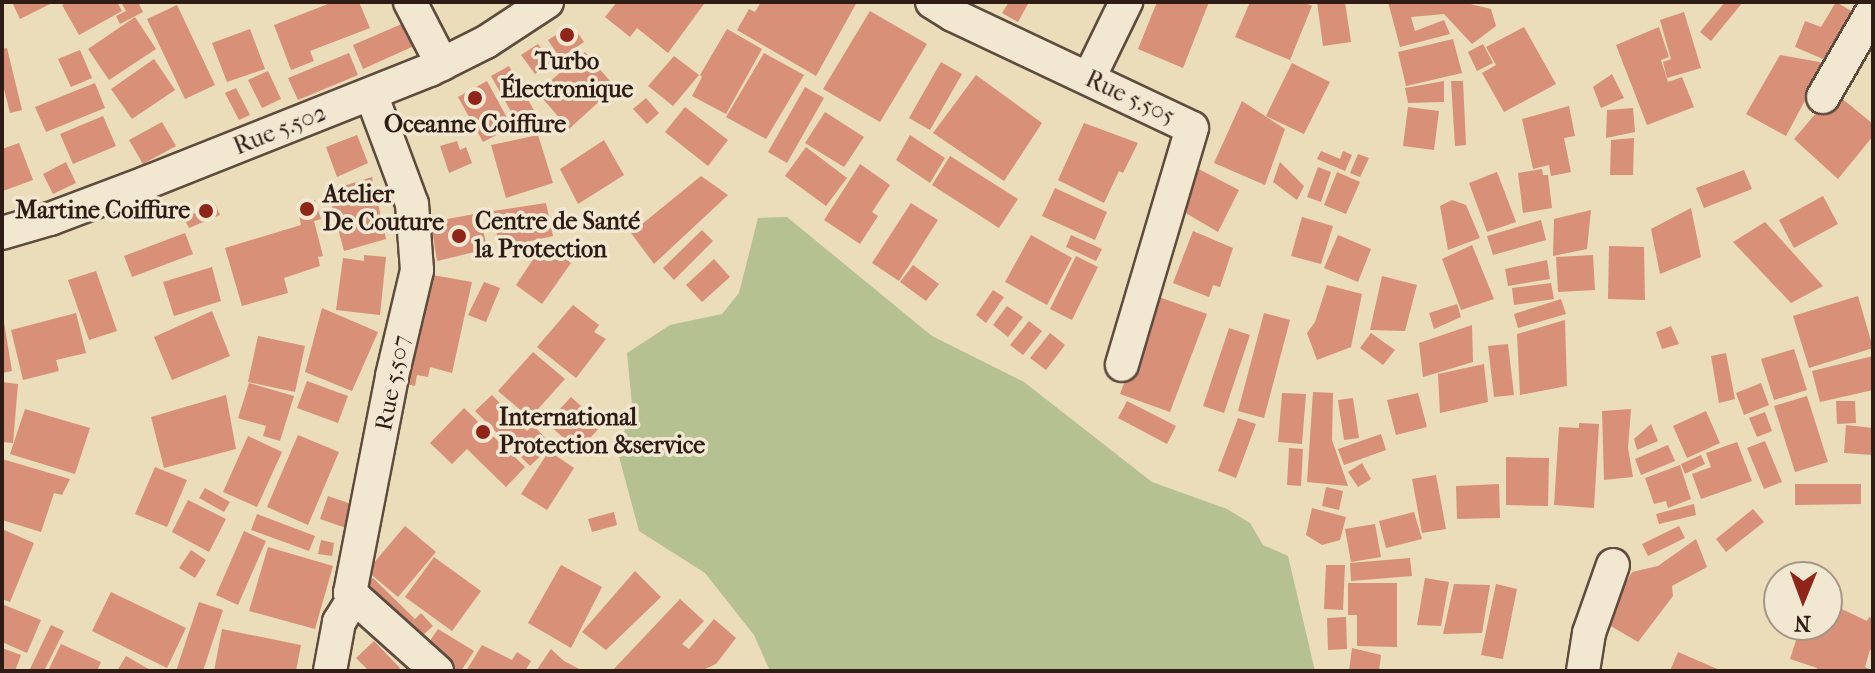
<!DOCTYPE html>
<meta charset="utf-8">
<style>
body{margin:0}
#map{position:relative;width:1875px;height:673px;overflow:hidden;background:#ebdcba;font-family:"IM FELL French Canon",serif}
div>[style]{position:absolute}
.green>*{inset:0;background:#b5c191}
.building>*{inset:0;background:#d89078}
.roads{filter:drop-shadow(2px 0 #5e4c3e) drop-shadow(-2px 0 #5e4c3e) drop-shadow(0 2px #5e4c3e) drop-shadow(0 -2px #5e4c3e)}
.minor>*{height:32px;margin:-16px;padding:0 16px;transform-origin:16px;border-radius:16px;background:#f2e8d2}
.dots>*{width:22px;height:22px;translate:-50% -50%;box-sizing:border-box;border:4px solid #f2e8d2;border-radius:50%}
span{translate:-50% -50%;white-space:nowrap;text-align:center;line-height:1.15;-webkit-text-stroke:7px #f2e8d2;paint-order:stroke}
.poi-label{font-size:24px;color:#2f1c15;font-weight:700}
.left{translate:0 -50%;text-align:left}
.right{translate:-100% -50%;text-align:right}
.street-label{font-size:24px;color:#2f1c15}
.frame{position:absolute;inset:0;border:4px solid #2f1c15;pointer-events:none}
.north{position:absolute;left:1763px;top:561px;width:80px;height:80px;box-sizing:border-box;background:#f2e8d2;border:2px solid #a49686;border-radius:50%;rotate:181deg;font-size:22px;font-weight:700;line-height:32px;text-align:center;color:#2f1c15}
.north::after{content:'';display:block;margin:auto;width:28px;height:36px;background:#8f2418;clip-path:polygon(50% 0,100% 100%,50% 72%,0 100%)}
</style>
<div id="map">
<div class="green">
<div style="clip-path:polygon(787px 217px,932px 336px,1024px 382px,1152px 482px,1227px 509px,1250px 523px,1263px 545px,1288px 556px,1315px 671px,770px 671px,754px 635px,705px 573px,639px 531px,618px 453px,632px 405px,627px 353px,670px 325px,722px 314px,739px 293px,758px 218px)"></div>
</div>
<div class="building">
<div style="clip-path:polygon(12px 2px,54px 2px,20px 19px)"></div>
<div style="clip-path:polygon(68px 2px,117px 2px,122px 11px,79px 35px,62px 5px)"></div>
<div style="clip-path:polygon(121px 2px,138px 2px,143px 12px,120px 24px,116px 16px,126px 11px)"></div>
<div style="clip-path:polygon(333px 2px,359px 2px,370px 28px,310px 51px,314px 61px,291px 70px,274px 25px)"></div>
<div style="clip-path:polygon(617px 2px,702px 2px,704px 4px,668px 53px,637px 28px,630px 37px,605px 17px)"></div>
<div style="clip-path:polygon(761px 2px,857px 2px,816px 76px,737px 30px,749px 9px,755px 12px)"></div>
<div style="clip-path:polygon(1009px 2px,1029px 2px,1018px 22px,1002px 13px)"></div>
<div style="clip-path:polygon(1157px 2px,1209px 2px,1183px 68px,1138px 49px)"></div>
<div style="clip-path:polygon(1250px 2px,1303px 2px,1312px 6px,1290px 60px,1235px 37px)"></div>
<div style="clip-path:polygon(1317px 2px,1345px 2px,1351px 42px,1323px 46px)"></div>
<div style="clip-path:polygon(1388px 2px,1462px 2px,1491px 9px,1496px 26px,1472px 44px,1444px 14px,1411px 17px,1415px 31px,1444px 20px,1450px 34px,1400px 47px)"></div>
<div style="clip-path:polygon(1725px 2px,1743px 2px,1711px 41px,1700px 32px)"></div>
<div style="clip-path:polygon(1836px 2px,1860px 16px,1837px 55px,1823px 59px,1795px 47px,1805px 21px,1821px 27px)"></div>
<div style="clip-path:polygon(177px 5px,215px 85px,185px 99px,147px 19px)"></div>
<div style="clip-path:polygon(870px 11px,927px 44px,880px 122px,823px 89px)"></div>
<div style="clip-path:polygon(1684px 12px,1701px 68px,1667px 78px,1663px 62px,1671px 59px,1660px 20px)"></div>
<div style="clip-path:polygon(135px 17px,156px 49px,109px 80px,88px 49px)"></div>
<div style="clip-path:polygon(404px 23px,414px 46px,363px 69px,353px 45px)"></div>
<div style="clip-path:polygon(572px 25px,584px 42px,560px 58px,548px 40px)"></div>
<div style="clip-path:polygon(1524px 27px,1556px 84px,1504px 112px,1482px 73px,1496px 65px,1486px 47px)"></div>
<div style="clip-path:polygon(1659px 27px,1669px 57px,1661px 60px,1668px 82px,1682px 77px,1694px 107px,1647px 125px,1616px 45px)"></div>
<div style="clip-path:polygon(250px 29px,265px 69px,227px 82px,212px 43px)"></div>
<div style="clip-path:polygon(727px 29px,762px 49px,726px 114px,692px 96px,702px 77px,700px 75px)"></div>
<div style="clip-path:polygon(1453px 39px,1462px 73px,1406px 86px,1398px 52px)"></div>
<div style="clip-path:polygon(538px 44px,551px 62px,535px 74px,521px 55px)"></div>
<div style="clip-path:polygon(1483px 44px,1493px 63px,1477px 71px,1468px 52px)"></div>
<div style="clip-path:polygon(7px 48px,22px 110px,10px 113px,2px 81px,2px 49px)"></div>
<div style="clip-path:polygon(80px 50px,92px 78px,71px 87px,58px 59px)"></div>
<div style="clip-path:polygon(585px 52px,615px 87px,569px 129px,537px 92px)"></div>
<div style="clip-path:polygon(349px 53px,358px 75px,298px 100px,288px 78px)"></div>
<div style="clip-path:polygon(764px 53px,804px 75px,766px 139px,726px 117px)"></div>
<div style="clip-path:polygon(1780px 55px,1825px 63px,1786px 136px,1746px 114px)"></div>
<div style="clip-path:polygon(674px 56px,699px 75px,673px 106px,648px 86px)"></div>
<div style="clip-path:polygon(154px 59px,175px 90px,132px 119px,111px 89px)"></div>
<div style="clip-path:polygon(941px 62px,962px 74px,930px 130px,909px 118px)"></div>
<div style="clip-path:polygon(1292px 63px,1330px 82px,1304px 134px,1266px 116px)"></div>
<div style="clip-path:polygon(509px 66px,536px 114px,518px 124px,491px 76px)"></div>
<div style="clip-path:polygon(268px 71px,281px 99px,262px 108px,248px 80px)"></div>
<div style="clip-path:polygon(1612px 74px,1624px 98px,1601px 108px,1593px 87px)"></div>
<div style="clip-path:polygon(976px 75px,1042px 123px,1004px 181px,933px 133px)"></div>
<div style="clip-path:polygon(487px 81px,512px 127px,483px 142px,458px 97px)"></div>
<div style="clip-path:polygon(1444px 81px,1444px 102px,1408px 103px,1405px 88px)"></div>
<div style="clip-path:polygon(1451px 81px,1463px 81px,1466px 145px,1455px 146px)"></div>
<div style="clip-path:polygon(95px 83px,105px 108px,46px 132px,35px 107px)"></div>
<div style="clip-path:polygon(805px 87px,824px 98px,787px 163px,768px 152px)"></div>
<div style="clip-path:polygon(236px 88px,250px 115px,239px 120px,225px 93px)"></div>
<div style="clip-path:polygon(1834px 92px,1873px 124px,1873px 136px,1838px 179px,1794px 139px)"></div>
<div style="clip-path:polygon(646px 98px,659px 113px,647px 124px,633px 109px)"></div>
<div style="clip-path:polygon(1242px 101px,1285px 129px,1265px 185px,1214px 163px)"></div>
<div style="clip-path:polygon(1569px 106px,1575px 136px,1564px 138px,1571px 172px,1551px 176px,1549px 165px,1533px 169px,1522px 119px)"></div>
<div style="clip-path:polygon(685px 107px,728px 140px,708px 166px,665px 132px)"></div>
<div style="clip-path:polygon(1408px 107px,1439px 111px,1434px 150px,1403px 146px)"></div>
<div style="clip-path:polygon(1633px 108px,1635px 132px,1606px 138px,1607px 110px)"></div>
<div style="clip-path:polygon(825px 112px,864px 137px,844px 167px,805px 143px)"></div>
<div style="clip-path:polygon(103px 116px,116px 146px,73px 164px,60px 134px)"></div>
<div style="clip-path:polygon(162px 122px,176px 146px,143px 164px,129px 140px)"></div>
<div style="clip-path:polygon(1084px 123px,1138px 143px,1123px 173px,1119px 171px,1104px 203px,1058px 180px)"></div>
<div style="clip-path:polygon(357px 135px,368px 163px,337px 177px,326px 147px)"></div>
<div style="clip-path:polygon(538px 135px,553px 183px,506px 198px,491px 145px)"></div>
<div style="clip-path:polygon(910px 135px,945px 158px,930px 183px,896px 160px)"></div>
<div style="clip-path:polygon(1634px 138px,1633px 175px,1610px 175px,1611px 140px)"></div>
<div style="clip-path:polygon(604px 140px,624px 175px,578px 204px,560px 169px)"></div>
<div style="clip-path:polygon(457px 141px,460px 150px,466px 147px,472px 163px,449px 173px,440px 146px)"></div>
<div style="clip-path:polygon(19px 143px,33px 180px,3px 191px,2px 149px)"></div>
<div style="clip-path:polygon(806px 147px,847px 178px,826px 206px,785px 176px)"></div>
<div style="clip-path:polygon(1321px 151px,1340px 159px,1343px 151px,1352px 155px,1345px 171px,1317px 159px)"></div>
<div style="clip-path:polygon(1358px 154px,1369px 158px,1360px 177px,1350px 173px)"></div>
<div style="clip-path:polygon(950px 156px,1018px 199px,999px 228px,932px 185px)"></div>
<div style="clip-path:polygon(66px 162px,76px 183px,53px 194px,43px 174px)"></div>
<div style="clip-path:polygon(1280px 162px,1304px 186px,1297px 200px,1273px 182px)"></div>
<div style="clip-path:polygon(1187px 163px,1239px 190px,1218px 232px,1172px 205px)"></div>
<div style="clip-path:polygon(860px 164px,890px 185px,872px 212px,878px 216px,860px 244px,824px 220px)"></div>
<div style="clip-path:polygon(1318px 167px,1331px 172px,1321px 202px,1307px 197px)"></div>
<div style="clip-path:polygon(1542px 169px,1543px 175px,1548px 175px,1552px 208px,1523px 213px,1518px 173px)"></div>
<div style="clip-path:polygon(1744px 170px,1752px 189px,1704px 208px,1696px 188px)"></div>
<div style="clip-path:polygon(1337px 172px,1360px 182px,1346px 214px,1324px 205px)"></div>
<div style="clip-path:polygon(1497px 172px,1516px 222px,1487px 232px,1469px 183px)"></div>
<div style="clip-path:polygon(701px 176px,728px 195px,654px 264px,631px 233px)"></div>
<div style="clip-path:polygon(372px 177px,386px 239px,344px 251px,328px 191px)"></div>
<div style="clip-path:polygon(1055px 188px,1107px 212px,1095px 240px,1042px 216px)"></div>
<div style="clip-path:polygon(1823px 196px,1838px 224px,1794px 248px,1779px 220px)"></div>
<div style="clip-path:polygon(315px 200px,321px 219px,314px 221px,323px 256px,318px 257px,320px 266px,284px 278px,288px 293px,242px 306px,225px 248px,301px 225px,297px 205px)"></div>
<div style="clip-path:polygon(1452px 200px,1466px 205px,1480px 238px,1448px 250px,1440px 206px)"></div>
<div style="clip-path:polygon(546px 203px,553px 236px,499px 248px,493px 211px)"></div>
<div style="clip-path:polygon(911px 203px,938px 220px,899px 281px,872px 263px)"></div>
<div style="clip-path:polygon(215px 204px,220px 215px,189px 228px,184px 218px)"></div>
<div style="clip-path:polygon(1691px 208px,1701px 257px,1660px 274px,1651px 229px)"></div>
<div style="clip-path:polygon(1591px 210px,1587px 249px,1553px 256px,1554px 219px)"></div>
<div style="clip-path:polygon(480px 213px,487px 249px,437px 261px,431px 222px)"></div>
<div style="clip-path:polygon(1302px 217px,1333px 226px,1321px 264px,1291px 256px)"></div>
<div style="clip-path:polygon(1541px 220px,1546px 240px,1493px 255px,1487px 236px)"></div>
<div style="clip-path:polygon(1765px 222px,1823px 286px,1791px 303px,1733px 242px)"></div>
<div style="clip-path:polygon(702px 230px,713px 241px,674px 280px,663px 268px)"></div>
<div style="clip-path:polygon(1193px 231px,1233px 248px,1220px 287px,1213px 285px,1209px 297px,1173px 283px)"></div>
<div style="clip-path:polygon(185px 233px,193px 254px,132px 277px,124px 256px)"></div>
<div style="clip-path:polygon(1031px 235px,1072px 258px,1047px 305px,1005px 282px)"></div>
<div style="clip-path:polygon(1071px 235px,1102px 249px,1096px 261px,1066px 247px)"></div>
<div style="clip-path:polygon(1338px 235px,1371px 249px,1358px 282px,1324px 268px)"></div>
<div style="clip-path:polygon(544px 243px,571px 263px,542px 304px,516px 285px)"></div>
<div style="clip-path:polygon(1472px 245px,1494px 299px,1461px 310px,1442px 259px)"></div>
<div style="clip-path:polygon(1609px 246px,1644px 247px,1645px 300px,1608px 299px)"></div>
<div style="clip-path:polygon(364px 255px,386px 257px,380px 315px,336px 310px,343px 258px,364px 261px)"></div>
<div style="clip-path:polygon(1593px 255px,1595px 290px,1558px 292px,1556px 257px)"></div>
<div style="clip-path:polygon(1076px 256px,1098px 267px,1072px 320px,1050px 309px)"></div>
<div style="clip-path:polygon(714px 259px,730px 277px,702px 302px,686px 285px)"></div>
<div style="clip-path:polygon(1547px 260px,1550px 279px,1508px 286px,1505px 269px)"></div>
<div style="clip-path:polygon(913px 265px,939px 284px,926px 301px,900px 282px)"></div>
<div style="clip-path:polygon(212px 267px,221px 301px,174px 316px,163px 282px)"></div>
<div style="clip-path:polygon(96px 271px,117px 331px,89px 340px,68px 280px)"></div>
<div style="clip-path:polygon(427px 274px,472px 282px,452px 373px,430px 367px,428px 377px,417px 375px,415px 386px,397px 382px)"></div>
<div style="clip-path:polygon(1382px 276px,1417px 285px,1405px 331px,1370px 330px)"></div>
<div style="clip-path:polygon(484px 282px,500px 288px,486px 322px,468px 315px)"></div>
<div style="clip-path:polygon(1551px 283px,1554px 299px,1514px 305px,1512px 288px)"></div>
<div style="clip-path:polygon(1327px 285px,1362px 294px,1351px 347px,1317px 360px,1307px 333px,1315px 322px)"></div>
<div style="clip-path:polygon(993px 290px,1004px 297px,986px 323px,976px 315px)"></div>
<div style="clip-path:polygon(1156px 296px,1207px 314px,1170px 412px,1120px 394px)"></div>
<div style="clip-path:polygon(1858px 296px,1873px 348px,1809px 368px,1793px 316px)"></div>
<div style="clip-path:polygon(1561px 299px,1566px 314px,1518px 328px,1514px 314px)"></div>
<div style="clip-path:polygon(1457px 304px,1461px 317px,1434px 329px,1429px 313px)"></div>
<div style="clip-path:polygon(573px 305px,599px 325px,594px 332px,606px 339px,576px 378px,537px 347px)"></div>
<div style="clip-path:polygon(1007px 306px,1023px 317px,1008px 337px,993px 325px)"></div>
<div style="clip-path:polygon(322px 308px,378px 332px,352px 391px,305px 372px)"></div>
<div style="clip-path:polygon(2px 310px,12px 371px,2px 373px)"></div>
<div style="clip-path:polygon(212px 311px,230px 356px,172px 380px,154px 337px)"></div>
<div style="clip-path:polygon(76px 313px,86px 353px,56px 360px,59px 371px,23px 380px,11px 330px)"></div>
<div style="clip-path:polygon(1264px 313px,1290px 320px,1264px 418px,1238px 411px)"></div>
<div style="clip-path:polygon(1565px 320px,1567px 386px,1520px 395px,1517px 334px)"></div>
<div style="clip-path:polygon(1029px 321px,1042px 331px,1023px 355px,1010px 345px)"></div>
<div style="clip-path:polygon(1472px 325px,1473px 362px,1423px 377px,1419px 343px)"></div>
<div style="clip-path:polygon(1671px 326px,1679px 344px,1662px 349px,1656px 332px)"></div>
<div style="clip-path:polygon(1229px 328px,1250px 335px,1224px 413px,1203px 406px)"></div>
<div style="clip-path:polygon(1050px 333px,1065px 345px,1046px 370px,1030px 358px)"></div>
<div style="clip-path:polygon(1371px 333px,1395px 350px,1383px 365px,1360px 348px)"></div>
<div style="clip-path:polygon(258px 336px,305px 346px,295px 392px,248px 382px)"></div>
<div style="clip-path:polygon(1508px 344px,1514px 395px,1494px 397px,1488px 346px)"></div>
<div style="clip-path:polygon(1794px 349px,1807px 390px,1774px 400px,1761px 359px)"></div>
<div style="clip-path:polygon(533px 352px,565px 379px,530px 418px,498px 391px)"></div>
<div style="clip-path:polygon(1726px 353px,1735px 399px,1719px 403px,1711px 356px)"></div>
<div style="clip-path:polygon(1873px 356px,1873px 390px,1820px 402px,1812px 371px)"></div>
<div style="clip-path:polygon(1484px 364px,1488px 402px,1440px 413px,1438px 374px)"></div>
<div style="clip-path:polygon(307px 381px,348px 396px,338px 423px,297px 408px)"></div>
<div style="clip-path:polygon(2px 382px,18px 384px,13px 443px,2px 442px)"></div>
<div style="clip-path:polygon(249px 383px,294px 396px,280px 441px,263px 436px,266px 426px,238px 418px)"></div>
<div style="clip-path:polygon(1761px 383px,1769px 405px,1744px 415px,1736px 393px)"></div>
<div style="clip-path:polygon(1313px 392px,1333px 393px,1332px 440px,1348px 486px,1307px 482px)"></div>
<div style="clip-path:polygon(1282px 393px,1306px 394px,1302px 444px,1278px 442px)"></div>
<div style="clip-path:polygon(1418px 393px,1427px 427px,1396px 435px,1387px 400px)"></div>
<div style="clip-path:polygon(226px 395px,236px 449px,164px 468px,151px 417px)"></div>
<div style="clip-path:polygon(492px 395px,527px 431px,533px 425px,552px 445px,530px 466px,475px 411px)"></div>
<div style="clip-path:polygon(1807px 396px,1828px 462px,1795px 472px,1774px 406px)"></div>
<div style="clip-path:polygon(571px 397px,602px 425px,578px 451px,547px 423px)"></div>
<div style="clip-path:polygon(1353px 398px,1359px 438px,1344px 440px,1338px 400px)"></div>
<div style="clip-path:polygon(1127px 401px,1176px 426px,1167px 444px,1118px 418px)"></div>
<div style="clip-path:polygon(1836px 401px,1855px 401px,1856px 423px,1837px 424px)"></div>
<div style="clip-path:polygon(464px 408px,525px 467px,506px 487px,467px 449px,452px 464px,430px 443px)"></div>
<div style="clip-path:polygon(25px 409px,90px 428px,75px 474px,10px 454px)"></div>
<div style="clip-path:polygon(1631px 409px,1628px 448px,1633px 477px,1604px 480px,1602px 411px)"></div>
<div style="clip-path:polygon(1706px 411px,1720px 443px,1687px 458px,1673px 426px)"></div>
<div style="clip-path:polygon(1765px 412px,1772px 431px,1757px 437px,1749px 418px)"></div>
<div style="clip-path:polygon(1238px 418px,1256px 424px,1236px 478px,1218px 471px)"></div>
<div style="clip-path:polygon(1579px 423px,1599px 424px,1594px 508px,1554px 505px,1559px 427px,1579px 428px)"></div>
<div style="clip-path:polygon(1651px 424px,1658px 441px,1637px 450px,1634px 439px)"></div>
<div style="clip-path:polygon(1846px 425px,1873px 428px,1873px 455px,1844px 453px)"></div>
<div style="clip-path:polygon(1381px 434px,1386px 450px,1344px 465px,1338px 449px)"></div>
<div style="clip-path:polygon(298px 435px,339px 452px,308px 525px,267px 507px)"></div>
<div style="clip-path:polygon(248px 436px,282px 452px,257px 507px,223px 492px)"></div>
<div style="clip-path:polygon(1765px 441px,1782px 482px,1764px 489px,1747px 448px)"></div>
<div style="clip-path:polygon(1737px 442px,1752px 481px,1701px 499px,1692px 474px,1711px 467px,1706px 453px)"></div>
<div style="clip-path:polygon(1668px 445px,1675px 461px,1641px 475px,1635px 459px)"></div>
<div style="clip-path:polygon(1289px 448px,1303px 449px,1301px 486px,1287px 485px)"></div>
<div style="clip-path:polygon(549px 451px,574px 468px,547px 510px,521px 494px)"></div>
<div style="clip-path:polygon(1701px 455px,1705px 464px,1685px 474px,1681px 464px)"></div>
<div style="clip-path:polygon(1506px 457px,1549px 458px,1548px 506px,1506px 505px)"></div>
<div style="clip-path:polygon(2px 459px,70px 479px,62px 495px,54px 493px,41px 532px,2px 520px)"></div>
<div style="clip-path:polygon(1362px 463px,1371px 479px,1358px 487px,1348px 472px)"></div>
<div style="clip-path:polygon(1680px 465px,1691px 499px,1668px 508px,1666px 501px,1654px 504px,1645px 478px)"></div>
<div style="clip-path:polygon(155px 467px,187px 480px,167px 527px,135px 514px)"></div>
<div style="clip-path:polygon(1436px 475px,1446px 529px,1422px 533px,1412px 479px)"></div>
<div style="clip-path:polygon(1499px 484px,1500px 518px,1457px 519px,1456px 486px)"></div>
<div style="clip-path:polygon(1795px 484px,1861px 484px,1861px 504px,1795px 505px)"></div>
<div style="clip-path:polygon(1326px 487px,1343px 491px,1339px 510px,1322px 506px)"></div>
<div style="clip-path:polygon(205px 488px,230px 502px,224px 512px,199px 498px)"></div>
<div style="clip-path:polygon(328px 496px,354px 505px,346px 528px,320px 519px)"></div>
<div style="clip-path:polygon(188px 500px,226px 519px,209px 552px,172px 532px)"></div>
<div style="clip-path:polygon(1694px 504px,1696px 515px,1659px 524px,1656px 514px)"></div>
<div style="clip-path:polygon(1312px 508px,1346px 517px,1340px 540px,1322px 545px,1306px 535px)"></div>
<div style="clip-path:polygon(1753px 509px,1764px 522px,1726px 552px,1716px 539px)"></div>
<div style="clip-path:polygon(614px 512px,617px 525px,592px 532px,588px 519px)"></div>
<div style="clip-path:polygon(1414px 512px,1422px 539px,1386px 548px,1379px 521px)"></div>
<div style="clip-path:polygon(257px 514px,315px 536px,309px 551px,251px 530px)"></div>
<div style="clip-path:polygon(1375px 524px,1381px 557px,1351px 562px,1345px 529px)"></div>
<div style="clip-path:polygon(405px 526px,436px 552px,398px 597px,367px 571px)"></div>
<div style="clip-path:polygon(1679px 526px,1685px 538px,1648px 556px,1642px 544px)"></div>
<div style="clip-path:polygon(2px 529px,34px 543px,10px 602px,2px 599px)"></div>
<div style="clip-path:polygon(244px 531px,266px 541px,238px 605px,216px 595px)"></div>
<div style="clip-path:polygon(1696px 539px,1707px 567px,1672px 586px,1673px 596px,1638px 642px,1604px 622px,1632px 572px,1658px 566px)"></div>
<div style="clip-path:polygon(321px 540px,334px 543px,332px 556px,318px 554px)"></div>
<div style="clip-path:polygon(268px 547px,333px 566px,315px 629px,249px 611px)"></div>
<div style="clip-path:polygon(191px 550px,206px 560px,195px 578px,179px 568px)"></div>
<div style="clip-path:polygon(434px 557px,481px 591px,452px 631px,405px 597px)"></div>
<div style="clip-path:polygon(1410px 558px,1412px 576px,1351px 581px,1350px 563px)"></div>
<div style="clip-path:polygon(561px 565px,602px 587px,571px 648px,528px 623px)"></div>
<div style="clip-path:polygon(1326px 565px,1345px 565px,1343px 610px,1324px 609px)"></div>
<div style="clip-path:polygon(635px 571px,661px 597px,606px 650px,582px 632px)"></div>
<div style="clip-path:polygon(373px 578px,415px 619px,421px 613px,433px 626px,410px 647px,357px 591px)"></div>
<div style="clip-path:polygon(1425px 578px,1449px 582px,1441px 626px,1417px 625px)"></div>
<div style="clip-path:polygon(1348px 583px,1397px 583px,1397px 647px,1357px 646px,1357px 615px,1348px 615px)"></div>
<div style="clip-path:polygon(1454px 584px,1490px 585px,1482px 633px,1443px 634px)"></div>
<div style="clip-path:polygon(1496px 584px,1517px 589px,1503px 659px,1481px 655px)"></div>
<div style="clip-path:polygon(111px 592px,186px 628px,167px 668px,92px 631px)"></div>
<div style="clip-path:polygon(680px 599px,704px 621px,682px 644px,689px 649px,714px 619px,736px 638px,716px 664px,701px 671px,612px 671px)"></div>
<div style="clip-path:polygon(199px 602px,223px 610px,203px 671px,176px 671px)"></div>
<div style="clip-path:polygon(1827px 602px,1867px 621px,1869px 617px,1873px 619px,1873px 651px,1870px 650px,1865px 667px,1873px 671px,1816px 671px,1817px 668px,1790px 659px,1801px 625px,1827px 625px)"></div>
<div style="clip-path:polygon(2px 604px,41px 620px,27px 653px,2px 642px)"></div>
<div style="clip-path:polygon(1346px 617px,1347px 649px,1328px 650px,1327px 618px)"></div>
<div style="clip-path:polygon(51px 625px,64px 631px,44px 671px,29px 671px)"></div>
<div style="clip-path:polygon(222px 629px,301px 645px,296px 671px,214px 671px)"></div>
<div style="clip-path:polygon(438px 629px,474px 651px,461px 671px,455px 671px,425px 648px)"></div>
<div style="clip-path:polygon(374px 641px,400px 668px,397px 671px,369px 671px,356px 658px)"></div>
<div style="clip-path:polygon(61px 644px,101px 662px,97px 671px,48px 671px)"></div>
<div style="clip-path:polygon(482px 645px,512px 660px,517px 652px,531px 661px,525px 671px,466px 671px)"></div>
<div style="clip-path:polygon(2px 648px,21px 655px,15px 671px,2px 671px)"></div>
<div style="clip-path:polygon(1352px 648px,1381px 655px,1379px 671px,1349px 671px)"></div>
<div style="clip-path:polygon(551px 649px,564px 661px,583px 671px,536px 671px)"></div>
<div style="clip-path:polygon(1678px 652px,1722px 671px,1670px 671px)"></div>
<div style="clip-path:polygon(126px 656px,152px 671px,117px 671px)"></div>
</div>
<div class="roads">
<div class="minor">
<div style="left:410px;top:2px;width:70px;rotate:62.7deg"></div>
<div style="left:932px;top:2px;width:25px;rotate:32deg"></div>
<div style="left:953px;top:15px;width:264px;rotate:25.3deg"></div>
<div style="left:1192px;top:128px;width:247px;rotate:106.5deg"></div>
<div style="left:1089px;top:78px;width:85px;rotate:-64deg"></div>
<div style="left:1823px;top:97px;width:100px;rotate:-60.1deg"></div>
<div style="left:2px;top:233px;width:50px;rotate:-16.3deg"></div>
<div style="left:50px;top:219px;width:105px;rotate:-20.7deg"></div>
<div style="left:148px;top:182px;width:303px;rotate:-21.7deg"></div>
<div style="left:430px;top:70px;width:63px;rotate:-26.6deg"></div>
<div style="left:486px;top:42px;width:73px;rotate:-33.3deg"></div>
<div style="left:350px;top:593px;width:117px;rotate:41.9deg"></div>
<div style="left:330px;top:671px;width:50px;rotate:-79.6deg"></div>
<div style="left:339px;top:622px;width:28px;rotate:-58deg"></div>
<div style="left:354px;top:598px;width:6px;rotate:-129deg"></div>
<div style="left:350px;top:593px;width:221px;rotate:-79deg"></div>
<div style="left:392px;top:376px;width:109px;rotate:-76.7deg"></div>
<div style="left:417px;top:270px;width:66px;rotate:-94.3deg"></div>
<div style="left:412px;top:204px;width:117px;rotate:-110.4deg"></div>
<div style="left:1583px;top:671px;width:38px;rotate:-81deg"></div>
<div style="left:1589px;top:633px;width:72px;rotate:-70.6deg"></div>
</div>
</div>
<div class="dots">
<div style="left:567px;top:35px;background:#8f2418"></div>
<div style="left:475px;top:98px;background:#8f2418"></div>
<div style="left:307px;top:209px;background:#8f2418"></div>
<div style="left:206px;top:211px;background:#8f2418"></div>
<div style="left:459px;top:236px;background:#8f2418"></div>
<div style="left:483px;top:432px;background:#8f2418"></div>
</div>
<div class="poi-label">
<span style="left:567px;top:76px">Turbo<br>Électronique</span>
<span style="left:475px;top:125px">Oceanne Coiffure</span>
<span class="left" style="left:323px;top:209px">Atelier<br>De Couture</span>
<span class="right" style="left:190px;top:211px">Martine Coiffure</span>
<span class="left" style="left:475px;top:236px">Centre de Santé<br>la Protection</span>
<span class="left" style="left:499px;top:432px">International<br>Protection &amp;service</span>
</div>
<div class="street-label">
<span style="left:1130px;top:98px;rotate:25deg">Rue 5.505</span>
<span style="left:280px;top:130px;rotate:-22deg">Rue 5.502</span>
<span style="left:393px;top:383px;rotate:-79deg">Rue 5.507</span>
</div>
<div class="frame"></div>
<div class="north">N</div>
</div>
